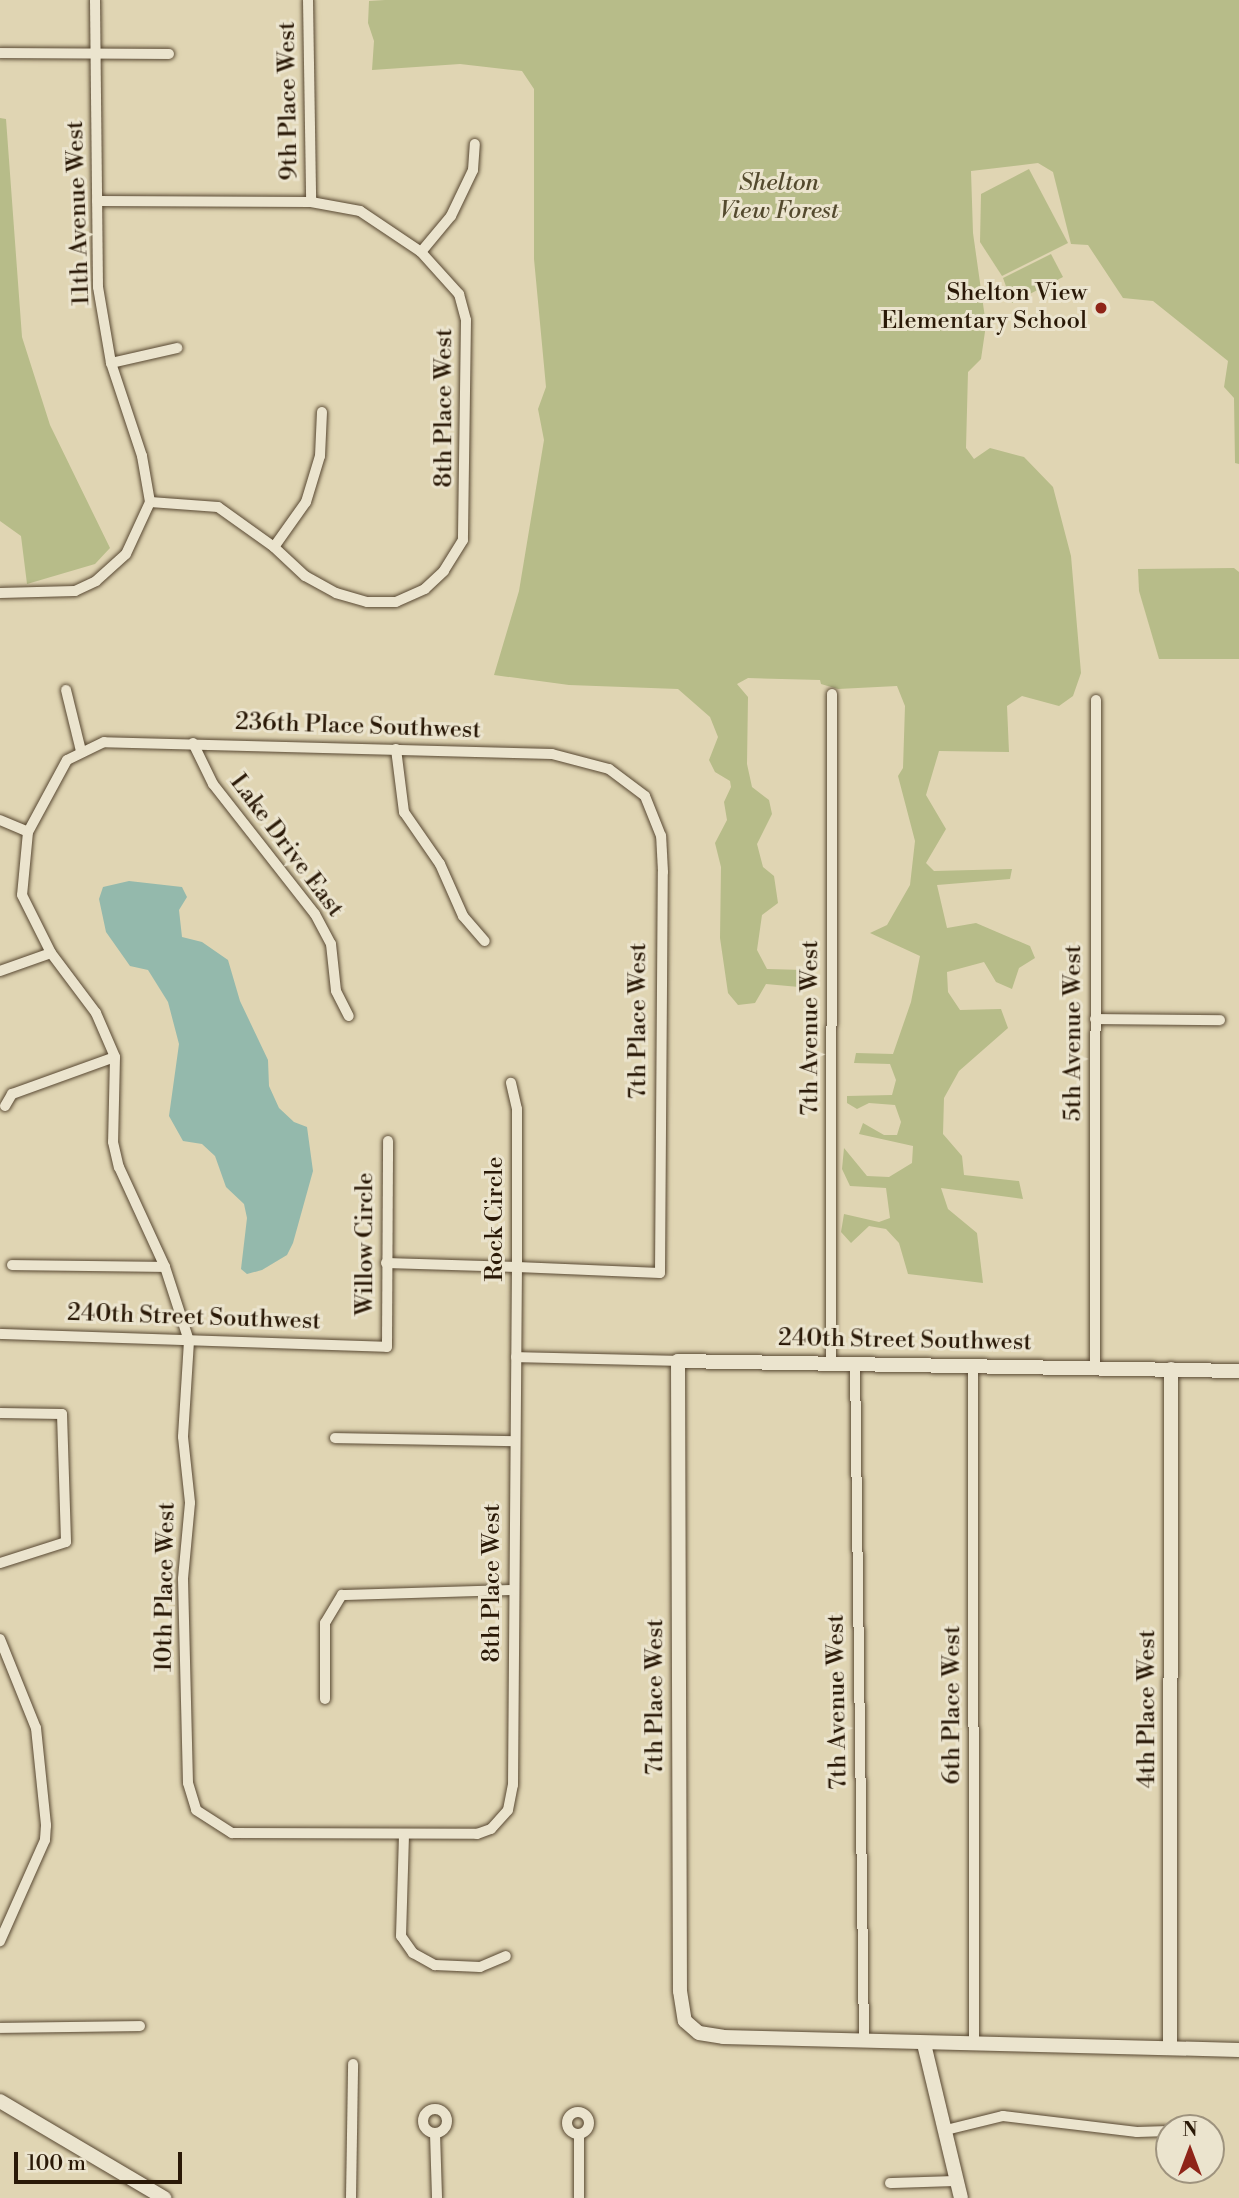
<!DOCTYPE html>
<style>
body{margin:0}
#map{position:relative;width:1239px;height:2198px;overflow:hidden;background:#e0d5b3;font-family:"Libre Bodoni",serif}
div>[style]{position:absolute}
.green>*{inset:0;background:#b7bc89}
.water>*{inset:0;background:#94b9ac}
.roads{filter:drop-shadow(0 0 2px #584832) drop-shadow(0 0 2px #584832)}
.street>*{height:10px;margin:-5px;padding:0 5px;transform-origin:5px;border-radius:5px;background:#ebe4ce}
.street>.ring{margin:-5px;padding:0;box-sizing:content-box;background:none;border:10px solid #ebe4ce;border-radius:50%}
.secondary>*{height:14px;margin:-7px;padding:0 7px;transform-origin:7px;border-radius:7px;background:#ebe4ce}
.dots>*{width:19px;height:19px;translate:-50% -50%;box-sizing:border-box;border:4px solid #ebe4ce;border-radius:50%}
span{translate:-50% -50%;white-space:nowrap;text-align:center;line-height:1.15;-webkit-text-stroke:6px #ebe4ce;paint-order:stroke}
.street-label{font-size:24px;color:#2a1907}
.park-label{font-size:24px;color:#544a2e;font-style:italic}
.poi-label{font-size:24px;color:#2a1907}
.right{translate:-100% -50%;text-align:right}
.north{position:absolute;left:1155px;top:2114px;width:70px;height:70px;box-sizing:border-box;background:#ebe4ce;border:2px solid #9e937e;border-radius:50%;rotate:0deg;font-size:19px;font-weight:700;line-height:28px;text-align:center;color:#2a1907}
.north::after{content:'';display:block;margin:auto;width:24px;height:32px;background:#8f2418;clip-path:polygon(50% 0,100% 100%,50% 72%,0 100%)}
.scale{position:absolute;left:14px;top:2152px;width:168px;height:32px;box-sizing:border-box;border:4px solid #2a1907;border-top:0;padding-left:9px;font-size:21px;line-height:24px;white-space:nowrap;color:#2a1907;-webkit-text-stroke:5px #ebe4ce;paint-order:stroke}
</style>
<div id="map">
<div class="green">
<i style="clip-path:polygon(385px 0,1239px 0,1239px 464px,1235px 463px,1234px 398px,1224px 387px,1228px 361px,1153px 301px,1123px 298px,1088px 245px,1071px 244px,1053px 172px,1038px 163px,971px 171px,973px 233px,986px 325px,981px 359px,968px 372px,966px 448px,974px 459px,990px 448px,1024px 457px,1053px 487px,1071px 556px,1081px 673px,1073px 696px,1059px 706px,1022px 696px,1007px 706px,1009px 752px,939px 751px,926px 795px,946px 829px,926px 863px,934px 871px,1012px 869px,1010px 879px,937px 885px,947px 928px,976px 923px,1030px 946px,1035px 958px,1019px 968px,1012px 989px,996px 982px,984px 962px,947px 972px,948px 992px,960px 1010px,1001px 1009px,1008px 1028px,959px 1071px,944px 1098px,943px 1134px,962px 1156px,964px 1175px,1019px 1181px,1023px 1199px,941px 1188px,948px 1209px,977px 1233px,983px 1283px,908px 1274px,899px 1243px,886px 1229px,869px 1226px,851px 1243px,841px 1232px,844px 1214px,879px 1222px,890px 1218px,886px 1188px,850px 1186px,842px 1169px,844px 1148px,867px 1176px,889px 1177px,912px 1163px,913px 1146px,859px 1134px,863px 1123px,884px 1135px,897px 1135px,901px 1122px,895px 1105px,869px 1103px,857px 1109px,847px 1103px,847px 1096px,892px 1095px,896px 1080px,890px 1064px,854px 1063px,856px 1053px,893px 1054px,911px 1002px,920px 956px,870px 933px,887px 925px,910px 885px,915px 841px,898px 776px,903px 768px,905px 706px,897px 686px,838px 689px,821px 684px,820px 680px,748px 678px,737px 684px,748px 697px,747px 764px,752px 787px,769px 800px,772px 814px,757px 844px,763px 867px,774px 876px,778px 903px,762px 915px,757px 950px,767px 969px,804px 970px,813px 982px,799px 987px,766px 984px,755px 1003px,738px 1005px,728px 993px,720px 938px,721px 867px,715px 843px,727px 820px,724px 802px,731px 787px,730px 781px,715px 772px,709px 760px,718px 737px,710px 717px,678px 689px,569px 685px,494px 675px,519px 591px,544px 440px,538px 409px,546px 387px,534px 259px,534px 89px,522px 71px,460px 64px,372px 70px,374px 41px,368px 23px,369px 1px)"></i>
<i style="clip-path:polygon(0 118px,6px 119px,22px 337px,50px 425px,110px 548px,95px 564px,27px 584px,21px 536px,0 521px)"></i>
<i style="clip-path:polygon(1029px 169px,1068px 243px,1002px 276px,980px 242px,981px 194px)"></i>
<i style="clip-path:polygon(1051px 254px,1063px 277px,1012px 303px,1003px 278px)"></i>
<i style="clip-path:polygon(1234px 568px,1239px 572px,1239px 659px,1159px 659px,1139px 591px,1138px 569px)"></i>
</div>
<div class="water">
<i style="clip-path:polygon(129px 881px,182px 887px,187px 897px,179px 910px,182px 937px,202px 942px,228px 960px,240px 1001px,268px 1060px,269px 1086px,279px 1108px,294px 1122px,307px 1127px,313px 1171px,293px 1243px,287px 1255px,262px 1270px,247px 1274px,241px 1269px,247px 1218px,244px 1204px,226px 1187px,215px 1156px,202px 1144px,183px 1141px,169px 1116px,179px 1044px,168px 1002px,148px 970px,130px 966px,106px 932px,99px 899px,103px 887px)"></i>
</div>
<div class="roads">
<div class="street">
<i style="left:308px;top:0;width:202px;rotate:89.1deg"></i>
<i style="left:0;top:53px;width:169px;rotate:0.3deg"></i>
<i style="left:97px;top:201px;width:214px;rotate:0.3deg"></i>
<i style="left:311px;top:202px;width:50px;rotate:10.4deg"></i>
<i style="left:360px;top:211px;width:73px;rotate:33.9deg"></i>
<i style="left:421px;top:252px;width:57px;rotate:47.9deg"></i>
<i style="left:459px;top:294px;width:27px;rotate:75deg"></i>
<i style="left:466px;top:320px;width:220px;rotate:90.8deg"></i>
<i style="left:463px;top:540px;width:36px;rotate:122deg"></i>
<i style="left:444px;top:571px;width:26px;rotate:137deg"></i>
<i style="left:425px;top:589px;width:32px;rotate:156deg"></i>
<i style="left:396px;top:602px;width:29px;rotate:180deg"></i>
<i style="left:367px;top:602px;width:32px;rotate:-164deg"></i>
<i style="left:336px;top:593px;width:35px;rotate:-151deg"></i>
<i style="left:305px;top:576px;width:42px;rotate:-136.9deg"></i>
<i style="left:274px;top:547px;width:69px;rotate:-144.5deg"></i>
<i style="left:218px;top:507px;width:68px;rotate:-175.8deg"></i>
<i style="left:421px;top:252px;width:47px;rotate:-50.2deg"></i>
<i style="left:451px;top:216px;width:51px;rotate:-64.4deg"></i>
<i style="left:473px;top:170px;width:26px;rotate:-86deg"></i>
<i style="left:111px;top:363px;width:68px;rotate:-12.8deg"></i>
<i style="left:274px;top:547px;width:55px;rotate:-54.6deg"></i>
<i style="left:306px;top:502px;width:48px;rotate:-73.1deg"></i>
<i style="left:320px;top:456px;width:44px;rotate:-87.4deg"></i>
<i style="left:0;top:593px;width:75px;rotate:-1.5deg"></i>
<i style="left:75px;top:591px;width:23px;rotate:-25deg"></i>
<i style="left:96px;top:581px;width:40px;rotate:-42deg"></i>
<i style="left:126px;top:554px;width:57px;rotate:-65.2deg"></i>
<i style="left:150px;top:502px;width:47px;rotate:-99.9deg"></i>
<i style="left:142px;top:456px;width:98px;rotate:-108.4deg"></i>
<i style="left:111px;top:363px;width:77px;rotate:-99.7deg"></i>
<i style="left:98px;top:287px;width:287px;rotate:-90.6deg"></i>
<i style="left:66px;top:690px;width:63px;rotate:76.2deg"></i>
<i style="left:193px;top:743px;width:46px;rotate:64deg"></i>
<i style="left:213px;top:784px;width:165px;rotate:51.9deg"></i>
<i style="left:315px;top:914px;width:34px;rotate:62deg"></i>
<i style="left:331px;top:944px;width:47px;rotate:83.9deg"></i>
<i style="left:336px;top:991px;width:28px;rotate:63deg"></i>
<i style="left:396px;top:749px;width:64px;rotate:82.8deg"></i>
<i style="left:404px;top:812px;width:63px;rotate:55.3deg"></i>
<i style="left:440px;top:864px;width:57px;rotate:66.1deg"></i>
<i style="left:463px;top:916px;width:33px;rotate:49deg"></i>
<i style="left:0;top:820px;width:30px;rotate:23deg"></i>
<i style="left:0;top:971px;width:54px;rotate:-19.4deg"></i>
<i style="left:1095px;top:1019px;width:125px;rotate:0.5deg"></i>
<i style="left:5px;top:1106px;width:14px;rotate:-60deg"></i>
<i style="left:12px;top:1094px;width:109px;rotate:-19.8deg"></i>
<i style="left:386px;top:1263px;width:131px;rotate:1.7deg"></i>
<i style="left:517px;top:1267px;width:143px;rotate:2.4deg"></i>
<i style="left:660px;top:1273px;width:401px;rotate:-89.6deg"></i>
<i style="left:663px;top:872px;width:36px;rotate:-93deg"></i>
<i style="left:661px;top:836px;width:43px;rotate:-111.8deg"></i>
<i style="left:645px;top:796px;width:45px;rotate:-143.1deg"></i>
<i style="left:609px;top:769px;width:59px;rotate:-165.3deg"></i>
<i style="left:552px;top:754px;width:448px;rotate:-178.5deg"></i>
<i style="left:104px;top:742px;width:41px;rotate:154.1deg"></i>
<i style="left:67px;top:760px;width:82px;rotate:118.4deg"></i>
<i style="left:28px;top:832px;width:63px;rotate:95.4deg"></i>
<i style="left:22px;top:895px;width:65px;rotate:63.4deg"></i>
<i style="left:51px;top:953px;width:75px;rotate:53.1deg"></i>
<i style="left:96px;top:1013px;width:48px;rotate:66.6deg"></i>
<i style="left:115px;top:1057px;width:85px;rotate:91.3deg"></i>
<i style="left:113px;top:1142px;width:26px;rotate:77deg"></i>
<i style="left:119px;top:1167px;width:110px;rotate:65.3deg"></i>
<i style="left:165px;top:1267px;width:78px;rotate:72deg"></i>
<i style="left:189px;top:1341px;width:96px;rotate:93.6deg"></i>
<i style="left:183px;top:1437px;width:66px;rotate:83.9deg"></i>
<i style="left:190px;top:1503px;width:76px;rotate:95.3deg"></i>
<i style="left:183px;top:1579px;width:204px;rotate:88.6deg"></i>
<i style="left:188px;top:1783px;width:28px;rotate:73deg"></i>
<i style="left:196px;top:1810px;width:43px;rotate:32.6deg"></i>
<i style="left:232px;top:1833px;width:245px;rotate:0.2deg"></i>
<i style="left:477px;top:1834px;width:15px;rotate:-20deg"></i>
<i style="left:491px;top:1829px;width:25px;rotate:-48deg"></i>
<i style="left:508px;top:1810px;width:25px;rotate:-79deg"></i>
<i style="left:513px;top:1785px;width:518px;rotate:-89.56deg"></i>
<i style="left:517px;top:1267px;width:158px;rotate:-90deg"></i>
<i style="left:517px;top:1109px;width:27px;rotate:-103deg"></i>
<i style="left:12px;top:1265px;width:153px;rotate:0.7deg"></i>
<i style="left:0;top:1334px;width:387px;rotate:1.9deg"></i>
<i style="left:387px;top:1347px;width:206px;rotate:-89.7deg"></i>
<i style="left:516px;top:1357px;width:162px;rotate:1.4deg"></i>
<i style="left:831px;top:1361px;width:667px;rotate:-89.91deg"></i>
<i style="left:855px;top:1362px;width:680px;rotate:89.24deg"></i>
<i style="left:973px;top:1364px;width:681px;rotate:89.92deg"></i>
<i style="left:1095px;top:1366px;width:666px;rotate:-89.91deg"></i>
<i style="left:0;top:1413px;width:62px;rotate:0.9deg"></i>
<i style="left:62px;top:1414px;width:128px;rotate:88.2deg"></i>
<i style="left:66px;top:1542px;width:69px;rotate:162.3deg"></i>
<i style="left:335px;top:1438px;width:178px;rotate:1deg"></i>
<i style="left:0;top:1639px;width:96px;rotate:68deg"></i>
<i style="left:36px;top:1728px;width:98px;rotate:84.1deg"></i>
<i style="left:46px;top:1825px;width:15px;rotate:94deg"></i>
<i style="left:45px;top:1840px;width:111px;rotate:114deg"></i>
<i style="left:325px;top:1699px;width:76px;rotate:-90deg"></i>
<i style="left:325px;top:1623px;width:33px;rotate:-59deg"></i>
<i style="left:342px;top:1595px;width:172px;rotate:-1.7deg"></i>
<i style="left:404px;top:1835px;width:101px;rotate:91.7deg"></i>
<i style="left:401px;top:1936px;width:21px;rotate:55deg"></i>
<i style="left:413px;top:1953px;width:25px;rotate:29deg"></i>
<i style="left:435px;top:1965px;width:45px;rotate:2.5deg"></i>
<i style="left:480px;top:1967px;width:28px;rotate:-23deg"></i>
<i style="left:0;top:2028px;width:140px;rotate:-0.8deg"></i>
<i class="ring" style="left:423px;top:2109px;width:14px;height:14px"></i>
<i class="ring" style="left:567px;top:2112px;width:12px;height:12px"></i>
<i style="left:946px;top:2130px;width:59px;rotate:-13.8deg"></i>
<i style="left:1003px;top:2116px;width:135px;rotate:6.8deg"></i>
<i style="left:1137px;top:2132px;width:32px;rotate:-2deg"></i>
<i style="left:435px;top:2133px;width:65px;rotate:88.2deg"></i>
<i style="left:579px;top:2134px;width:64px;rotate:90deg"></i>
<i style="left:890px;top:2183px;width:68px;rotate:-1.7deg"></i>
<i style="left:351px;top:2198px;width:134px;rotate:-89.1deg"></i>
</div>
<div class="secondary">
<i style="left:1239px;top:1371px;width:561px;rotate:-178.98deg"></i>
<i style="left:678px;top:1361px;width:630px;rotate:89.82deg"></i>
<i style="left:680px;top:1991px;width:30px;rotate:81deg"></i>
<i style="left:685px;top:2021px;width:18px;rotate:41deg"></i>
<i style="left:699px;top:2033px;width:24px;rotate:9deg"></i>
<i style="left:723px;top:2037px;width:516px;rotate:1.44deg"></i>
<i style="left:924px;top:2044px;width:158px;rotate:76.5deg"></i>
<i style="left:1170px;top:2048px;width:679px;rotate:-89.92deg"></i>
<i style="left:0;top:2101px;width:191px;rotate:30.6deg"></i>
</div>
</div>
<div class="dots">
<i style="left:1101px;top:308px;background:#8f2418"></i>
</div>
<div class="street-label">
<span style="left:289px;top:101px;rotate:-91deg">9th Place West</span>
<span style="left:79px;top:213px;rotate:-92deg">11th Avenue West</span>
<span style="left:445px;top:408px;rotate:-90deg">8th Place West</span>
<span style="left:358px;top:727px;rotate:2deg">236th Place Southwest</span>
<span style="left:286px;top:846px;rotate:53deg">Lake Drive East</span>
<span style="left:639px;top:1021px;rotate:-90deg">7th Place West</span>
<span style="left:811px;top:1028px;rotate:-90deg">7th Avenue West</span>
<span style="left:1074px;top:1033px;rotate:-90deg">5th Avenue West</span>
<span style="left:496px;top:1219px;rotate:-90deg">Rock Circle</span>
<span style="left:366px;top:1244px;rotate:-90deg">Willow Circle</span>
<span style="left:194px;top:1318px;rotate:2deg">240th Street Southwest</span>
<span style="left:905px;top:1341px;rotate:1deg">240th Street Southwest</span>
<span style="left:493px;top:1583px;rotate:-90deg">8th Place West</span>
<span style="left:166px;top:1587px;rotate:-89deg">10th Place West</span>
<span style="left:656px;top:1697px;rotate:-90deg">7th Place West</span>
<span style="left:838px;top:1702px;rotate:-91deg">7th Avenue West</span>
<span style="left:953px;top:1705px;rotate:-90deg">6th Place West</span>
<span style="left:1148px;top:1709px;rotate:-90deg">4th Place West</span>
</div>
<div class="park-label">
<span style="left:779px;top:198px">Shelton<br>View Forest</span>
</div>
<div class="poi-label">
<span class="right" style="left:1087px;top:308px">Shelton View<br>Elementary School</span>
</div>
<div class="north">N</div>
<div class="scale">100 m</div>
</div>
